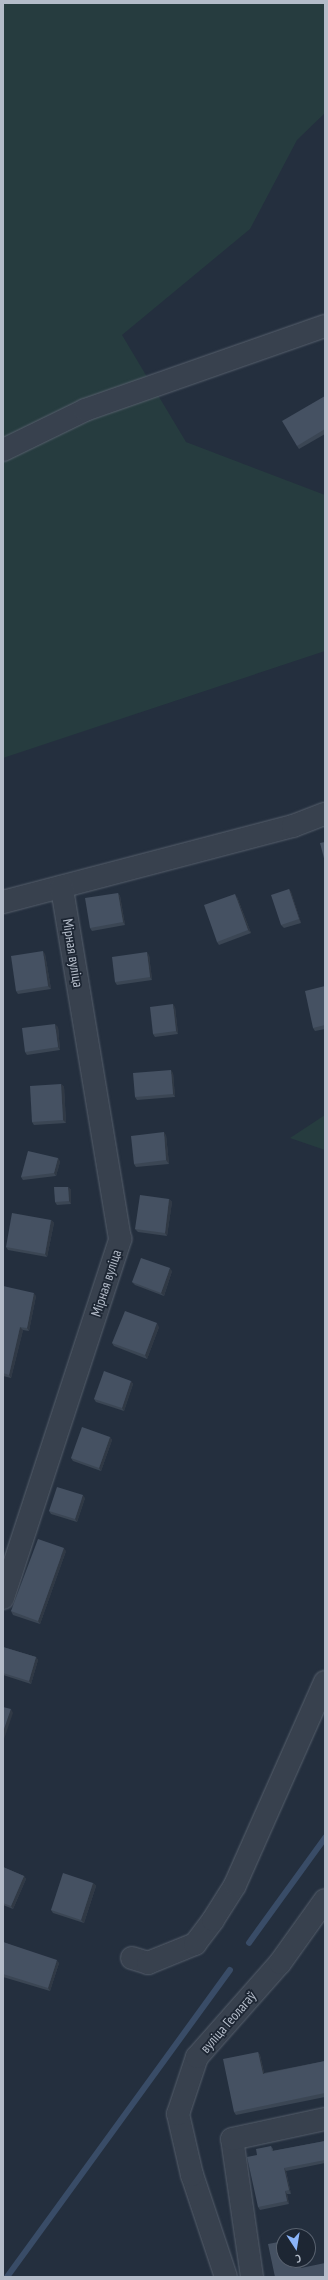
<!DOCTYPE html>
<meta charset="utf-8">
<style>
body{margin:0}
#map{position:relative;width:328px;height:2280px;overflow:hidden;background:#242f3e;font-family:"PT Sans Narrow",sans-serif}
div>[style]{position:absolute}
.green>*{inset:0;background:#263c3f}
.stream>*{height:5.5px;margin:-2.75px;padding:0 2.75px;transform-origin:2.75px;border-radius:2.75px;background:#394c67}
.roads{filter:drop-shadow(0 0 1px #565f6c) drop-shadow(0 0 1px #565f6c)}
.minor>*{height:22px;margin:-11px;padding:0 11px;transform-origin:11px;border-radius:11px;background:#38414e}
.wall>*{inset:0;background:#3b4654}
.shaded-wall>*{inset:0;background:#303945}
.building>*{inset:0;background:#455162}
span{translate:-50% -50%;white-space:nowrap;text-align:center;line-height:1.15;-webkit-text-stroke:3.5px #1d2633;paint-order:stroke}
.street-label{font-size:14px;color:#b4bcc9}
.frame{position:absolute;inset:0;border:4px solid #b4bcc9;pointer-events:none}
.north{position:absolute;left:276px;top:2228px;width:40px;height:40px;box-sizing:border-box;background:#1d2633;border:1px solid #59626f;border-radius:50%;rotate:168deg;font-size:11px;font-weight:700;line-height:16px;text-align:center;color:#b4bcc9}
.north::after{content:'';display:block;margin:auto;width:14px;height:18px;background:#8ab4f8;clip-path:polygon(50% 0,100% 100%,50% 72%,0 100%)}
</style>
<div id="map">
<div class="green">
<i style="clip-path:polygon(3px 3px,325px 3px,325px 113px,297px 140px,250px 229px,122px 335px,186px 442px,325px 495px,325px 651px,3px 758px)"></i>
<i style="clip-path:polygon(325px 1115px,325px 1150px,290px 1138px)"></i>
</div>
<div class="stream">
<i style="left:249px;top:1943px;width:130px;rotate:-54.1deg"></i>
<i style="left:7px;top:2277px;width:379px;rotate:-54deg"></i>
</div>
<div class="roads">
<div class="minor">
<i style="left:3px;top:450px;width:91px;rotate:-26deg"></i>
<i style="left:85px;top:410px;width:254px;rotate:-19.3deg"></i>
<i style="left:3px;top:902px;width:300px;rotate:-14.7deg"></i>
<i style="left:293px;top:826px;width:34px;rotate:-21deg"></i>
<i style="left:3px;top:1598px;width:378px;rotate:-71.9deg"></i>
<i style="left:120px;top:1239px;width:357px;rotate:-99.4deg"></i>
<i style="left:132px;top:1958px;width:17px;rotate:17deg"></i>
<i style="left:148px;top:1963px;width:51px;rotate:-22deg"></i>
<i style="left:195px;top:1944px;width:30px;rotate:-53deg"></i>
<i style="left:213px;top:1920px;width:41px;rotate:-57.8deg"></i>
<i style="left:235px;top:1885px;width:222px;rotate:-66.1deg"></i>
<i style="left:226px;top:2277px;width:108px;rotate:-108.4deg"></i>
<i style="left:192px;top:2175px;width:63px;rotate:-102.9deg"></i>
<i style="left:178px;top:2114px;width:60px;rotate:-71.6deg"></i>
<i style="left:197px;top:2057px;width:125px;rotate:-48.6deg"></i>
<i style="left:280px;top:1963px;width:77px;rotate:-54.5deg"></i>
<i style="left:252px;top:2277px;width:139px;rotate:-98.2deg"></i>
<i style="left:232px;top:2139px;width:95px;rotate:-12.1deg"></i>
</div>
</div>
<div class="wall">
<i style="clip-path:polygon(325px 396px,325px 434px,299px 449px,297px 446px)"></i>
<i style="clip-path:polygon(289px 889px,291px 892px,301px 923px,284px 928px,281px 925px)"></i>
<i style="clip-path:polygon(118px 893px,120px 896px,125px 925px,92px 931px,90px 928px)"></i>
<i style="clip-path:polygon(237px 897px,251px 933px,219px 945px,217px 942px)"></i>
<i style="clip-path:polygon(45px 954px,51px 989px,18px 994px,16px 991px)"></i>
<i style="clip-path:polygon(149px 955px,152px 980px,117px 985px,115px 982px)"></i>
<i style="clip-path:polygon(325px 986px,325px 1029px,315px 1031px,313px 1028px)"></i>
<i style="clip-path:polygon(175px 1007px,178px 1034px,155px 1037px,153px 1034px)"></i>
<i style="clip-path:polygon(58px 1027px,60px 1050px,27px 1055px,25px 1052px)"></i>
<i style="clip-path:polygon(173px 1073px,175px 1097px,137px 1100px,135px 1097px)"></i>
<i style="clip-path:polygon(61px 1084px,64px 1087px,66px 1123px,34px 1125px,32px 1122px)"></i>
<i style="clip-path:polygon(166px 1135px,169px 1164px,136px 1167px,134px 1164px)"></i>
<i style="clip-path:polygon(58px 1158px,60px 1162px,56px 1176px,23px 1180px,21px 1177px)"></i>
<i style="clip-path:polygon(68px 1187px,71px 1190px,71px 1204px,57px 1205px,55px 1202px)"></i>
<i style="clip-path:polygon(169px 1199px,172px 1202px,167px 1236px,138px 1232px,135px 1229px)"></i>
<i style="clip-path:polygon(51px 1220px,54px 1223px,47px 1257px,8px 1250px,6px 1247px)"></i>
<i style="clip-path:polygon(172px 1271px,164px 1296px,135px 1285px,132px 1282px)"></i>
<i style="clip-path:polygon(3px 1286px,36px 1296px,29px 1331px,23px 1330px,11px 1378px,3px 1376px)"></i>
<i style="clip-path:polygon(159px 1327px,147px 1359px,114px 1346px,112px 1343px)"></i>
<i style="clip-path:polygon(131px 1381px,133px 1384px,124px 1411px,96px 1402px,94px 1399px)"></i>
<i style="clip-path:polygon(110px 1437px,112px 1440px,101px 1471px,73px 1461px,71px 1458px)"></i>
<i style="clip-path:polygon(85px 1498px,77px 1522px,51px 1514px,49px 1511px)"></i>
<i style="clip-path:polygon(66px 1551px,40px 1624px,13px 1615px,11px 1611px)"></i>
<i style="clip-path:polygon(3px 1647px,36px 1657px,38px 1660px,31px 1684px,3px 1675px)"></i>
<i style="clip-path:polygon(3px 1867px,24px 1876px,26px 1879px,13px 1909px,3px 1905px)"></i>
<i style="clip-path:polygon(93px 1883px,96px 1886px,84px 1923px,53px 1913px,51px 1910px)"></i>
<i style="clip-path:polygon(3px 1942px,59px 1963px,50px 1991px,3px 1977px)"></i>
<i style="clip-path:polygon(258px 2052px,260px 2055px,264px 2073px,325px 2061px,325px 2097px,236px 2115px,234px 2112px)"></i>
<i style="clip-path:polygon(325px 2141px,325px 2163px,286px 2171px,291px 2194px,287px 2194px,289px 2204px,260px 2210px,258px 2207px,257px 2155px,271px 2146px,273px 2149px,273px 2151px)"></i>
</div>
<div class="shaded-wall">
<i style="clip-path:polygon(289px 889px,291px 892px,301px 923px,299px 919px)"></i>
<i style="clip-path:polygon(118px 893px,120px 896px,125px 925px,123px 922px)"></i>
<i style="clip-path:polygon(235px 894px,237px 897px,251px 933px,248px 930px)"></i>
<i style="clip-path:polygon(43px 951px,45px 954px,51px 989px,48px 986px)"></i>
<i style="clip-path:polygon(147px 952px,149px 955px,152px 980px,150px 977px)"></i>
<i style="clip-path:polygon(173px 1004px,175px 1007px,178px 1034px,176px 1031px)"></i>
<i style="clip-path:polygon(55px 1024px,58px 1027px,60px 1050px,58px 1047px)"></i>
<i style="clip-path:polygon(171px 1070px,173px 1073px,175px 1097px,173px 1094px)"></i>
<i style="clip-path:polygon(61px 1084px,64px 1087px,66px 1123px,63px 1120px)"></i>
<i style="clip-path:polygon(164px 1132px,166px 1135px,169px 1164px,166px 1160px)"></i>
<i style="clip-path:polygon(58px 1158px,60px 1162px,56px 1176px,54px 1173px)"></i>
<i style="clip-path:polygon(68px 1187px,71px 1190px,71px 1204px,69px 1201px)"></i>
<i style="clip-path:polygon(169px 1199px,172px 1202px,167px 1236px,165px 1233px)"></i>
<i style="clip-path:polygon(51px 1220px,54px 1223px,47px 1257px,45px 1254px)"></i>
<i style="clip-path:polygon(170px 1268px,172px 1271px,164px 1296px,161px 1293px)"></i>
<i style="clip-path:polygon(34px 1293px,36px 1296px,29px 1331px,27px 1328px)"></i>
<i style="clip-path:polygon(157px 1323px,159px 1327px,147px 1359px,145px 1355px)"></i>
<i style="clip-path:polygon(20px 1327px,23px 1330px,11px 1378px,9px 1375px)"></i>
<i style="clip-path:polygon(131px 1381px,133px 1384px,124px 1411px,122px 1408px)"></i>
<i style="clip-path:polygon(110px 1437px,112px 1440px,101px 1471px,99px 1468px)"></i>
<i style="clip-path:polygon(83px 1495px,85px 1498px,77px 1522px,75px 1519px)"></i>
<i style="clip-path:polygon(64px 1548px,66px 1551px,40px 1624px,38px 1621px)"></i>
<i style="clip-path:polygon(36px 1657px,38px 1660px,31px 1684px,29px 1681px)"></i>
<i style="clip-path:polygon(11px 1709px,13px 1713px,4px 1739px,3px 1737px,3px 1732px)"></i>
<i style="clip-path:polygon(24px 1876px,26px 1879px,13px 1909px,11px 1906px)"></i>
<i style="clip-path:polygon(93px 1883px,96px 1886px,84px 1923px,81px 1920px)"></i>
<i style="clip-path:polygon(57px 1960px,59px 1963px,50px 1991px,48px 1988px)"></i>
<i style="clip-path:polygon(258px 2052px,260px 2055px,265px 2077px,263px 2074px)"></i>
<i style="clip-path:polygon(284px 2168px,286px 2171px,291px 2194px,289px 2190px)"></i>
<i style="clip-path:polygon(285px 2191px,287px 2194px,289px 2204px,287px 2201px)"></i>
<i style="clip-path:polygon(299px 2260px,301px 2260px,303px 2271px,301px 2268px)"></i>
</div>
<div class="building">
<i style="clip-path:polygon(325px 396px,325px 429px,297px 446px,282px 421px)"></i>
<i style="clip-path:polygon(325px 842px,325px 862px,320px 843px)"></i>
<i style="clip-path:polygon(289px 889px,299px 919px,281px 925px,271px 895px)"></i>
<i style="clip-path:polygon(118px 893px,123px 922px,90px 928px,85px 898px)"></i>
<i style="clip-path:polygon(235px 894px,248px 930px,217px 942px,204px 905px)"></i>
<i style="clip-path:polygon(43px 951px,48px 986px,16px 991px,11px 956px)"></i>
<i style="clip-path:polygon(147px 952px,150px 977px,115px 982px,112px 957px)"></i>
<i style="clip-path:polygon(325px 986px,325px 1025px,313px 1028px,305px 991px)"></i>
<i style="clip-path:polygon(173px 1004px,176px 1031px,153px 1034px,150px 1007px)"></i>
<i style="clip-path:polygon(55px 1024px,58px 1047px,25px 1052px,22px 1028px)"></i>
<i style="clip-path:polygon(171px 1070px,173px 1094px,135px 1097px,133px 1073px)"></i>
<i style="clip-path:polygon(61px 1084px,63px 1120px,32px 1122px,30px 1086px)"></i>
<i style="clip-path:polygon(164px 1132px,166px 1160px,134px 1164px,131px 1136px)"></i>
<i style="clip-path:polygon(28px 1151px,58px 1158px,54px 1173px,21px 1177px)"></i>
<i style="clip-path:polygon(54px 1187px,68px 1187px,69px 1201px,55px 1202px)"></i>
<i style="clip-path:polygon(140px 1195px,169px 1199px,165px 1233px,135px 1229px)"></i>
<i style="clip-path:polygon(12px 1213px,51px 1220px,45px 1254px,6px 1247px)"></i>
<i style="clip-path:polygon(141px 1258px,170px 1268px,161px 1293px,132px 1282px)"></i>
<i style="clip-path:polygon(3px 1286px,34px 1293px,27px 1328px,20px 1327px,9px 1375px,3px 1373px)"></i>
<i style="clip-path:polygon(125px 1311px,157px 1323px,145px 1355px,112px 1343px)"></i>
<i style="clip-path:polygon(104px 1371px,131px 1381px,122px 1408px,94px 1399px)"></i>
<i style="clip-path:polygon(82px 1427px,110px 1437px,99px 1468px,71px 1458px)"></i>
<i style="clip-path:polygon(57px 1487px,83px 1495px,75px 1519px,49px 1511px)"></i>
<i style="clip-path:polygon(38px 1539px,64px 1548px,38px 1621px,11px 1611px)"></i>
<i style="clip-path:polygon(3px 1647px,36px 1657px,29px 1681px,3px 1673px)"></i>
<i style="clip-path:polygon(3px 1707px,11px 1709px,3px 1732px)"></i>
<i style="clip-path:polygon(3px 1867px,24px 1876px,11px 1906px,3px 1903px)"></i>
<i style="clip-path:polygon(63px 1873px,93px 1883px,81px 1920px,51px 1910px)"></i>
<i style="clip-path:polygon(3px 1942px,57px 1960px,48px 1988px,3px 1974px)"></i>
<i style="clip-path:polygon(258px 2052px,263px 2074px,325px 2061px,325px 2093px,234px 2112px,223px 2059px)"></i>
<i style="clip-path:polygon(325px 2141px,325px 2160px,284px 2168px,289px 2190px,285px 2191px,287px 2201px,258px 2207px,247px 2157px,257px 2155px,256px 2149px,271px 2146px,272px 2151px)"></i>
<i style="clip-path:polygon(284px 2241px,284px 2260px,299px 2260px,301px 2268px,325px 2263px,325px 2277px,275px 2277px,268px 2244px)"></i>
</div>
<div class="street-label">
<span style="left:73px;top:953px;rotate:81deg">Мірная вуліца</span>
<span style="left:106px;top:1283px;rotate:-72deg">Мірная вуліца</span>
<span style="left:228px;top:2022px;rotate:-49deg">вуліца Геолагаў</span>
</div>
<div class="frame"></div>
<div class="north">С</div>
</div>
